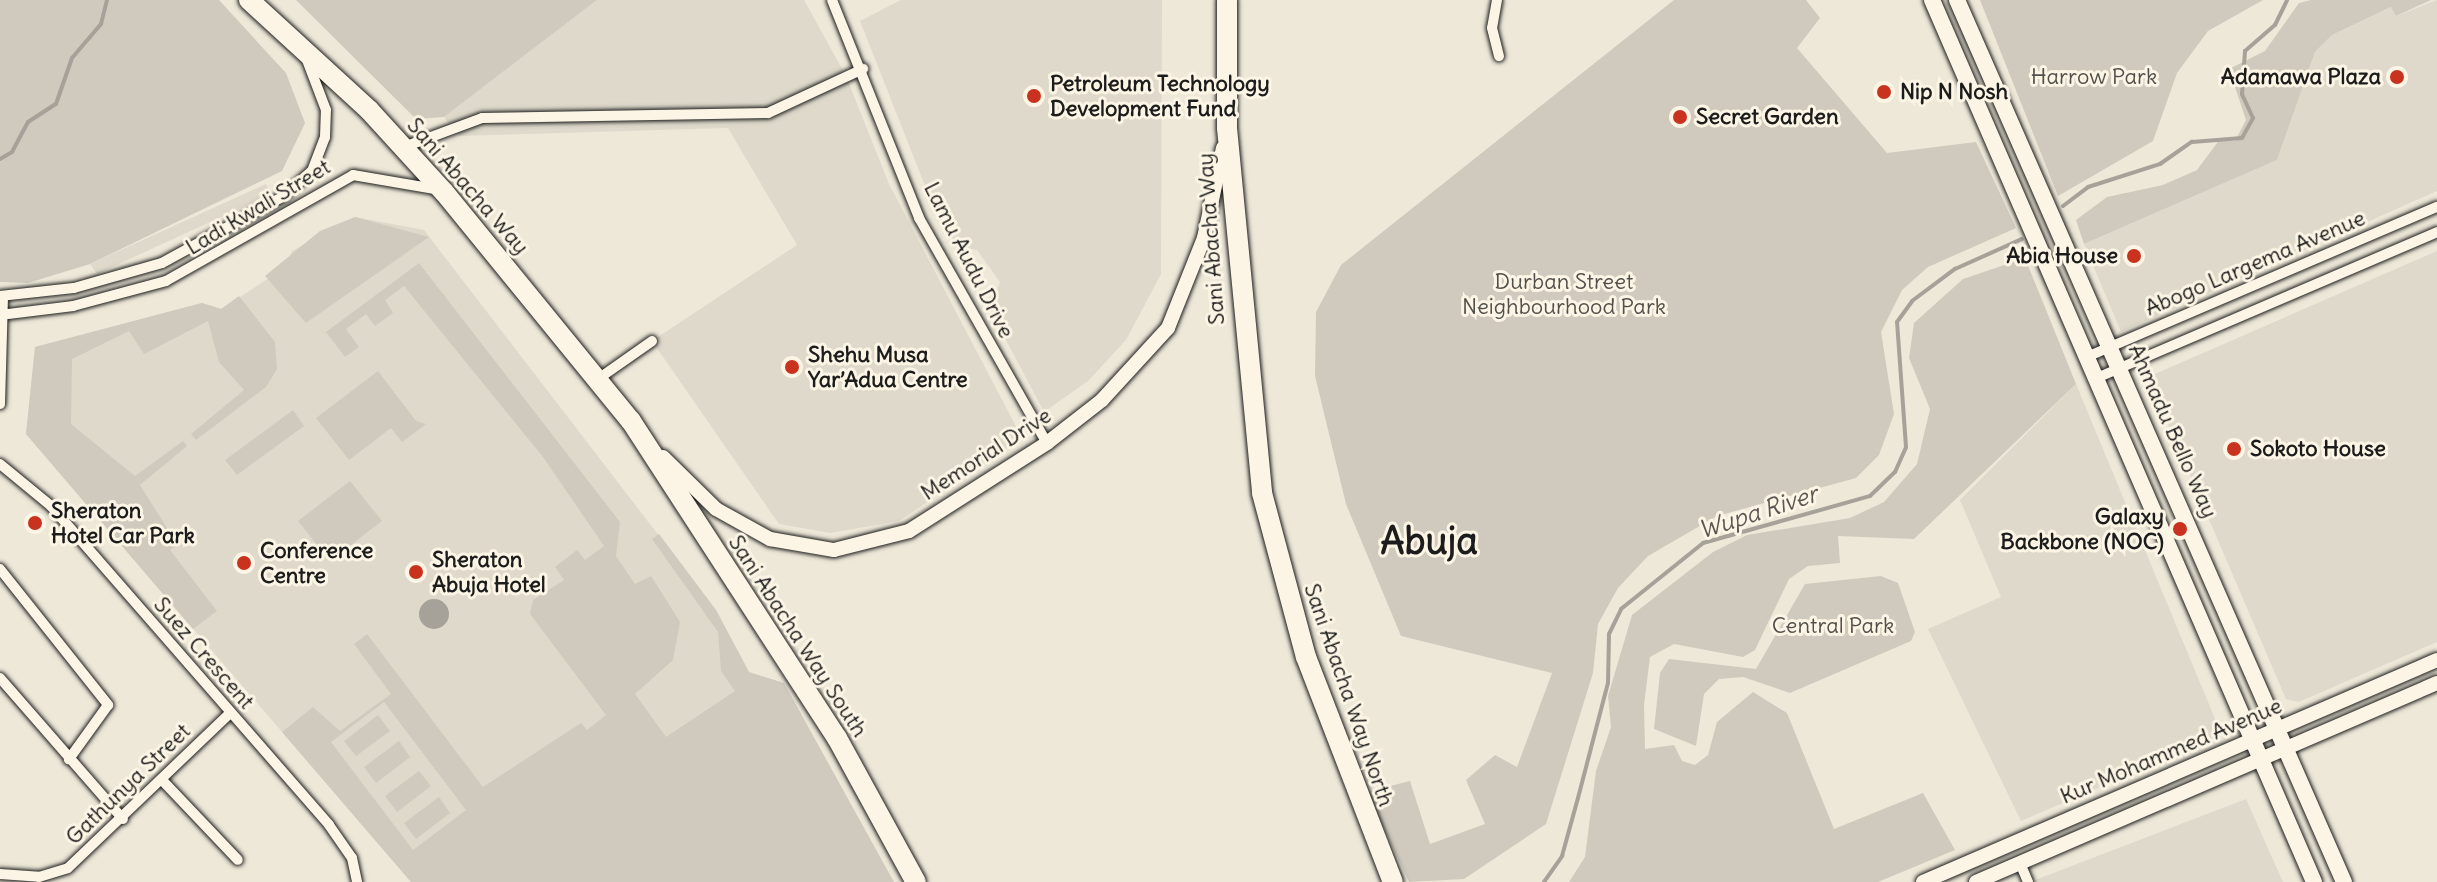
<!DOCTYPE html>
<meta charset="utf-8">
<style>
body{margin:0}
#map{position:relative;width:2437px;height:882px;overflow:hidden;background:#eee8d9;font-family:Delius,sans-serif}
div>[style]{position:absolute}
.built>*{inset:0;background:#ded9cb}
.green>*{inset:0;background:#cfcabd}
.water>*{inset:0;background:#a7a299}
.round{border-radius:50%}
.stream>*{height:4px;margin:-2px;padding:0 2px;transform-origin:2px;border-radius:2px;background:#a7a299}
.roads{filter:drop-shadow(0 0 2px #1c1c1c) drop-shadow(0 0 2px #1c1c1c)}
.street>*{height:10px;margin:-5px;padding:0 5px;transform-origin:5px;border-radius:5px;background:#fcf5e5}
.secondary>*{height:14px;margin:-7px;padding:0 7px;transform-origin:7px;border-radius:7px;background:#fcf5e5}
.primary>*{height:16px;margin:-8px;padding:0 8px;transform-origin:8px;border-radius:8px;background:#fcf5e5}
.highway>*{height:20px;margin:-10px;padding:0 10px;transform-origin:10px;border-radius:10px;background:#fcf5e5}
.dots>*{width:22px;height:22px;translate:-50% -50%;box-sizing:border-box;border:4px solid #fcf5e5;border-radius:50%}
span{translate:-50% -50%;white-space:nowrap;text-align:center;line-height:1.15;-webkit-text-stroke:6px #fcf5e5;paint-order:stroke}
.park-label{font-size:22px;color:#52504c}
.poi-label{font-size:22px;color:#1c1c1c;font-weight:700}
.right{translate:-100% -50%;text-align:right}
.left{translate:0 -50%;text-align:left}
.street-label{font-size:22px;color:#1c1c1c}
.water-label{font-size:24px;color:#5b5854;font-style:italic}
.town-label{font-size:38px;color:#1c1c1c;font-weight:700}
</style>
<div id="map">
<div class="built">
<i style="clip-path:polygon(597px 0,804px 0,846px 76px,889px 184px,1022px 438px,899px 521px,830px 533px,779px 524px,652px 341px,797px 245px,728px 128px,459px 136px,444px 117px)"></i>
<i style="clip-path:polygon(901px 0,1162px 0,1161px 274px,1126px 340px,1088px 381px,1044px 412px,990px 310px,1000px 282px,977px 250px,956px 246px,935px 211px,860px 21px)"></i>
<i style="clip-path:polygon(2437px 0,2437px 191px,2121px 332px,2084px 244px,2277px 160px,2315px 52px,2332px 35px,2392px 7px,2396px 16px)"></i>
<i style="clip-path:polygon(266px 184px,271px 194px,97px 274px,90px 264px)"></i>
<i style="clip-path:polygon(355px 217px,424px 230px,716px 610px,749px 672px,693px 813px,411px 882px,26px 434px,35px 347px,202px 303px,222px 309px,284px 268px,292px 251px)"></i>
<i style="clip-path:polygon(2437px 251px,2437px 642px,2299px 702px,2286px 699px,2148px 377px)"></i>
<i style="clip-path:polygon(2076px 384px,2218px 726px,2215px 738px,2021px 821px,1928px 629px,2001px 597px,1960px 500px)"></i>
<i style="clip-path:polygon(2246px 799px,2283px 882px,2030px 882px)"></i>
</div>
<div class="green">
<i style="clip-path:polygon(0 0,219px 0,286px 73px,305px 123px,282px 171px,90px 264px,28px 283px,0 282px)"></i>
<i style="clip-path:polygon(296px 0,597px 0,444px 117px,416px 119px)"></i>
<i style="clip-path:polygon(1674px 0,1806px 0,1820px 18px,1797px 48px,1887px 153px,1976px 142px,2016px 228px,1928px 267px,1902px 290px,1881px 332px,1894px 414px,1879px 455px,1856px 478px,1717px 516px,1648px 556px,1618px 588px,1598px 624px,1593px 673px,1546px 824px,1464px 879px,1409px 882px,1367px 792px,1410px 781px,1430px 844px,1485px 824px,1466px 780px,1495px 755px,1517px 767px,1552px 673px,1401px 636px,1346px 504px,1315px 376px,1316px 312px,1341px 265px)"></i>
<i style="clip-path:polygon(1980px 0,2263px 0,2208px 31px,2177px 73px,2153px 141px,2058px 196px)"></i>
<i style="clip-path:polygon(2311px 0,2431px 0,2396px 16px,2391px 7px,2332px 35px,2315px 52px,2277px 160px,2084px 244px,2076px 220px,2107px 197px,2163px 185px,2197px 170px,2220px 139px,2235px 141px,2246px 120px,2229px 69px,2265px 51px,2299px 3px)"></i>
<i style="clip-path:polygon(355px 217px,429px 237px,306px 323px,265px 276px,320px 231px)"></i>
<i style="clip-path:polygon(2025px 258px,2076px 384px,1914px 539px,1838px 536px,1840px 563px,1808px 566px,1789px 579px,1755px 650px,1743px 657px,1674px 644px,1650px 657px,1644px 705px,1645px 749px,1674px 745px,1682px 761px,1695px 765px,1708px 755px,1717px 722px,1753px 692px,1787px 713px,1834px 829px,1923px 793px,1955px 850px,1878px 882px,1569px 882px,1585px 857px,1596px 771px,1611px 727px,1608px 696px,1632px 615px,1713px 552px,1747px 535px,1850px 518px,1884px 502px,1917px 464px,1930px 409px,1909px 358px,1914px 323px,1963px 279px)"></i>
<i style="clip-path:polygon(evenodd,419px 263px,620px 522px,616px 556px,635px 584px,651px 576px,680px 622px,673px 660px,635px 694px,666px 737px,735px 691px,721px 671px,718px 632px,652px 539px,659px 534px,716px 610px,749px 672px,784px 683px,894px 882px,411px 882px,282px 732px,313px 707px,340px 731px,391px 694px,354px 644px,367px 634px,483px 787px,581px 723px,587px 730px,606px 715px,530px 614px,533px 600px,564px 580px,555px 567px,577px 550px,585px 560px,604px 546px,543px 457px,404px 286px,385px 300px,393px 313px,375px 326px,366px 314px,346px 329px,359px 347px,345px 357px,326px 332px,419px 263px,384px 702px,466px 810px,413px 850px,331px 742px,384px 702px)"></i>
<i style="clip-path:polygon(239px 296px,275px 342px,277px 369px,266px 387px,196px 440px,191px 434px,244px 390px,219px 362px,208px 321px,144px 354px,129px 331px,72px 359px,71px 424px,135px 476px,183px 441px,187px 446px,140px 485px,177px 544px,170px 550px,217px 611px,193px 629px,26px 434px,35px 347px,202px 303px,221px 309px)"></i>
<i style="clip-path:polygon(378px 371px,416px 421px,426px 424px,402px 442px,391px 428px,349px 460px,316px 418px)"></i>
<i style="clip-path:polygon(293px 410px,304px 426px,237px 475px,225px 460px)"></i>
<i style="clip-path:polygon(350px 481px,382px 521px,330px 561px,298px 521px)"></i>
<i style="clip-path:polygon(1881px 576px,1898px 583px,1915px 632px,1911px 641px,1790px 693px,1743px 677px,1719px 679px,1704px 694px,1696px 746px,1654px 729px,1660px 673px,1669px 659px,1756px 669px,1805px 584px)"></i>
<i style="clip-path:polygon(378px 715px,390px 731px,356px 756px,344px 741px)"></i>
<i style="clip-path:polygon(399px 741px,410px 757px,376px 783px,364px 767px)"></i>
<i style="clip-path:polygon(419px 771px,431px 786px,397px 812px,385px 796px)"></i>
<i style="clip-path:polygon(439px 797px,450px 813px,416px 839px,404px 823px)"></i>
</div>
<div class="water">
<i class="round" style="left:419px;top:599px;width:30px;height:30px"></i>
</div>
<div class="stream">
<i style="left:0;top:159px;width:14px;rotate:-30deg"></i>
<i style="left:12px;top:152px;width:34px;rotate:-62deg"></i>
<i style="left:28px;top:122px;width:33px;rotate:-33deg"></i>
<i style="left:56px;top:104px;width:49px;rotate:-70.8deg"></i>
<i style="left:72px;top:58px;width:45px;rotate:-49.5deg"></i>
<i style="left:101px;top:24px;width:25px;rotate:-76deg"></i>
<i style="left:2063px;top:206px;width:31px;rotate:-37deg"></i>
<i style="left:2088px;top:187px;width:76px;rotate:-17.7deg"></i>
<i style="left:2160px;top:164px;width:39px;rotate:-35deg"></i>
<i style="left:2192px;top:142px;width:50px;rotate:-4.6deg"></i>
<i style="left:2242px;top:138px;width:23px;rotate:-61deg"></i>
<i style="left:2253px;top:118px;width:26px;rotate:-115deg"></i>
<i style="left:2242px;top:94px;width:43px;rotate:-86deg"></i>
<i style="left:2245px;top:51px;width:40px;rotate:-41deg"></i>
<i style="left:2275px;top:25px;width:28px;rotate:-64deg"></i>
<i style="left:1544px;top:882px;width:32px;rotate:-55deg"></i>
<i style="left:1562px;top:856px;width:60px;rotate:-74.6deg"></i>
<i style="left:1578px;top:798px;width:119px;rotate:-75.4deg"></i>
<i style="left:1608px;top:683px;width:49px;rotate:-88.8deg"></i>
<i style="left:1609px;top:634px;width:28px;rotate:-64deg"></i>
<i style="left:1621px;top:609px;width:105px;rotate:-38.8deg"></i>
<i style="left:1703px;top:543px;width:173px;rotate:-15.7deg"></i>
<i style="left:1870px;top:496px;width:35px;rotate:-44deg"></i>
<i style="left:1895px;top:472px;width:27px;rotate:-66deg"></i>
<i style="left:1906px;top:447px;width:125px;rotate:-94.1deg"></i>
<i style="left:1897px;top:322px;width:26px;rotate:-54deg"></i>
<i style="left:1912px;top:301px;width:54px;rotate:-36.7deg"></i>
<i style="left:1955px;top:269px;width:73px;rotate:-24.1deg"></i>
</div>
<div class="roads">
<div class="street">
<i style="left:832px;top:0;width:235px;rotate:68.2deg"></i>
<i style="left:919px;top:218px;width:259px;rotate:60.4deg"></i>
<i style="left:1497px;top:0;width:28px;rotate:100deg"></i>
<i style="left:1492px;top:28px;width:29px;rotate:76deg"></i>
<i style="left:404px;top:147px;width:83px;rotate:-20.4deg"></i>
<i style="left:482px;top:118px;width:286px;rotate:-1deg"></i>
<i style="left:768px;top:113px;width:105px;rotate:-24.9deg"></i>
<i style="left:0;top:296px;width:74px;rotate:-6.2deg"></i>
<i style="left:74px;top:288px;width:91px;rotate:-15.9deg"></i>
<i style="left:162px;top:263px;width:139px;rotate:-28.8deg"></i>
<i style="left:284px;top:196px;width:38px;rotate:-42deg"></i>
<i style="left:312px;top:171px;width:36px;rotate:-69deg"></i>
<i style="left:325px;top:137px;width:27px;rotate:-88deg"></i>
<i style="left:326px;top:110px;width:53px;rotate:-110.8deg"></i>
<i style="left:0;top:315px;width:74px;rotate:-7deg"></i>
<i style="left:73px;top:306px;width:96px;rotate:-15deg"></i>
<i style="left:166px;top:281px;width:215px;rotate:-29.5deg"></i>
<i style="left:353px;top:175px;width:83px;rotate:9.7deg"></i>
<i style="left:2089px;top:356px;width:379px;rotate:-23.2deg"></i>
<i style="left:2099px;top:377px;width:368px;rotate:-23.2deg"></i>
<i style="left:598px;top:379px;width:66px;rotate:-35.1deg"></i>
<i style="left:0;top:404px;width:108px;rotate:-88.4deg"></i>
<i style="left:0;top:464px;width:66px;rotate:39.5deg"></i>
<i style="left:51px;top:506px;width:423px;rotate:48.9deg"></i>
<i style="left:329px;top:825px;width:40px;rotate:55.1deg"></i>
<i style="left:352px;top:858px;width:25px;rotate:78deg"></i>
<i style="left:0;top:569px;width:174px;rotate:51.5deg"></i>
<i style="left:108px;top:705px;width:67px;rotate:125.8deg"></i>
<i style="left:0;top:678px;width:187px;rotate:48.9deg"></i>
<i style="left:162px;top:780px;width:110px;rotate:46.5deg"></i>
<i style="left:2020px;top:863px;width:21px;rotate:67deg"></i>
<i style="left:0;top:874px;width:39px;rotate:4deg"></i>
<i style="left:39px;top:877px;width:30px;rotate:-17deg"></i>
<i style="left:68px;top:868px;width:223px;rotate:-43.7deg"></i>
</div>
<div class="secondary">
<i style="left:663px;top:457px;width:74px;rotate:44.5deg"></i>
<i style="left:716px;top:509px;width:62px;rotate:29.1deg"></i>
<i style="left:770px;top:539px;width:65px;rotate:9.8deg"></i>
<i style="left:834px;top:550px;width:77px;rotate:-14.2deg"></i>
<i style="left:909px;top:531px;width:164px;rotate:-32.5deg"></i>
<i style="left:1047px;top:443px;width:70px;rotate:-38deg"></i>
<i style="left:1102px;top:400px;width:98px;rotate:-47.5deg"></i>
<i style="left:1168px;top:328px;width:97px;rotate:-68.2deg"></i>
<i style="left:1204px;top:238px;width:92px;rotate:-78.1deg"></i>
<i style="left:1923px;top:882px;width:560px;rotate:-23.36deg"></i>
<i style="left:1976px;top:882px;width:502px;rotate:-23.35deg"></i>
</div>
<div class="primary">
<i style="left:1932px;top:0;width:961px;rotate:66.58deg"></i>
<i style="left:1957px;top:0;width:963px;rotate:66.31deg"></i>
</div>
<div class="highway">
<i style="left:249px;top:0;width:163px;rotate:42.5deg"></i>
<i style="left:369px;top:110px;width:111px;rotate:47.6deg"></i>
<i style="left:444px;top:192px;width:296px;rotate:50.8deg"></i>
<i style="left:631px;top:421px;width:378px;rotate:57deg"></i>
<i style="left:837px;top:738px;width:164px;rotate:61.3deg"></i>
<i style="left:1227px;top:0;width:128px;rotate:90deg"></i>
<i style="left:1227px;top:128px;width:367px;rotate:84.5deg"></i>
<i style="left:1262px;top:493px;width:170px;rotate:75deg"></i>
<i style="left:1306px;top:657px;width:241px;rotate:68.9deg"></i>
</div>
</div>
<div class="dots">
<i style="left:2397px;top:77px;background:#c8321e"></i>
<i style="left:1884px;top:92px;background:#c8321e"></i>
<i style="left:1034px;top:96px;background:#c8321e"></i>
<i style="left:1680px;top:117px;background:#c8321e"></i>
<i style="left:2134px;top:256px;background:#c8321e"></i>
<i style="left:792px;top:367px;background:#c8321e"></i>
<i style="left:2234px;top:449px;background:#c8321e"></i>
<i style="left:35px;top:523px;background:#c8321e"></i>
<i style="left:2180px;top:529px;background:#c8321e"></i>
<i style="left:244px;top:563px;background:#c8321e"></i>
<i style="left:416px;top:572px;background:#c8321e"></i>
</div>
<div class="park-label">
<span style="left:2094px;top:77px">Harrow Park</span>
<span style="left:1564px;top:294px">Durban Street<br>Neighbourhood Park</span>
<span style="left:1833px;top:626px">Central Park</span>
</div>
<div class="poi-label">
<span class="right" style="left:2381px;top:77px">Adamawa Plaza</span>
<span class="left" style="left:1050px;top:96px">Petroleum Technology<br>Development Fund</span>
<span class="left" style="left:1900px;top:92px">Nip N Nosh</span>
<span class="left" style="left:1696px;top:117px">Secret Garden</span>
<span class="right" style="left:2118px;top:256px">Abia House</span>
<span class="left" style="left:808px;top:367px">Shehu Musa<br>Yar’Adua Centre</span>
<span class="left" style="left:2250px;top:449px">Sokoto House</span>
<span class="left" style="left:51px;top:523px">Sheraton<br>Hotel Car Park</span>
<span class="right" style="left:2164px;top:529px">Galaxy<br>Backbone (NOC)</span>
<span class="left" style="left:260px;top:563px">Conference<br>Centre</span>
<span class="left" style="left:432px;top:572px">Sheraton<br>Abuja Hotel</span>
</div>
<div class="street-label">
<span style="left:468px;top:186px;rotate:49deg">Sani Abacha Way</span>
<span style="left:258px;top:207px;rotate:-31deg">Ladi Kwali Street</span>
<span style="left:1211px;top:239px;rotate:-94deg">Sani Abacha Way</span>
<span style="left:969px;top:260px;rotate:63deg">Lamu Audu Drive</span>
<span style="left:2255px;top:263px;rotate:-23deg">Abogo Largema Avenue</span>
<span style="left:2173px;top:431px;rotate:66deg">Ahmadu Bello Way</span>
<span style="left:986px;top:454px;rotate:-33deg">Memorial Drive</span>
<span style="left:798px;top:636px;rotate:57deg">Sani Abacha Way South</span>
<span style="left:204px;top:653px;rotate:49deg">Suez Crescent</span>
<span style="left:1349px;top:695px;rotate:71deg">Sani Abacha Way North</span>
<span style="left:2171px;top:751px;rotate:-23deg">Kur Mohammed Avenue</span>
<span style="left:128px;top:784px;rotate:-44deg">Gathunya Street</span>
</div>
<div class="water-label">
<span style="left:1758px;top:512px;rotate:-18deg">Wupa River</span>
</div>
<div class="town-label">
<span style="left:1429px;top:541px">Abuja</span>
</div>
</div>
